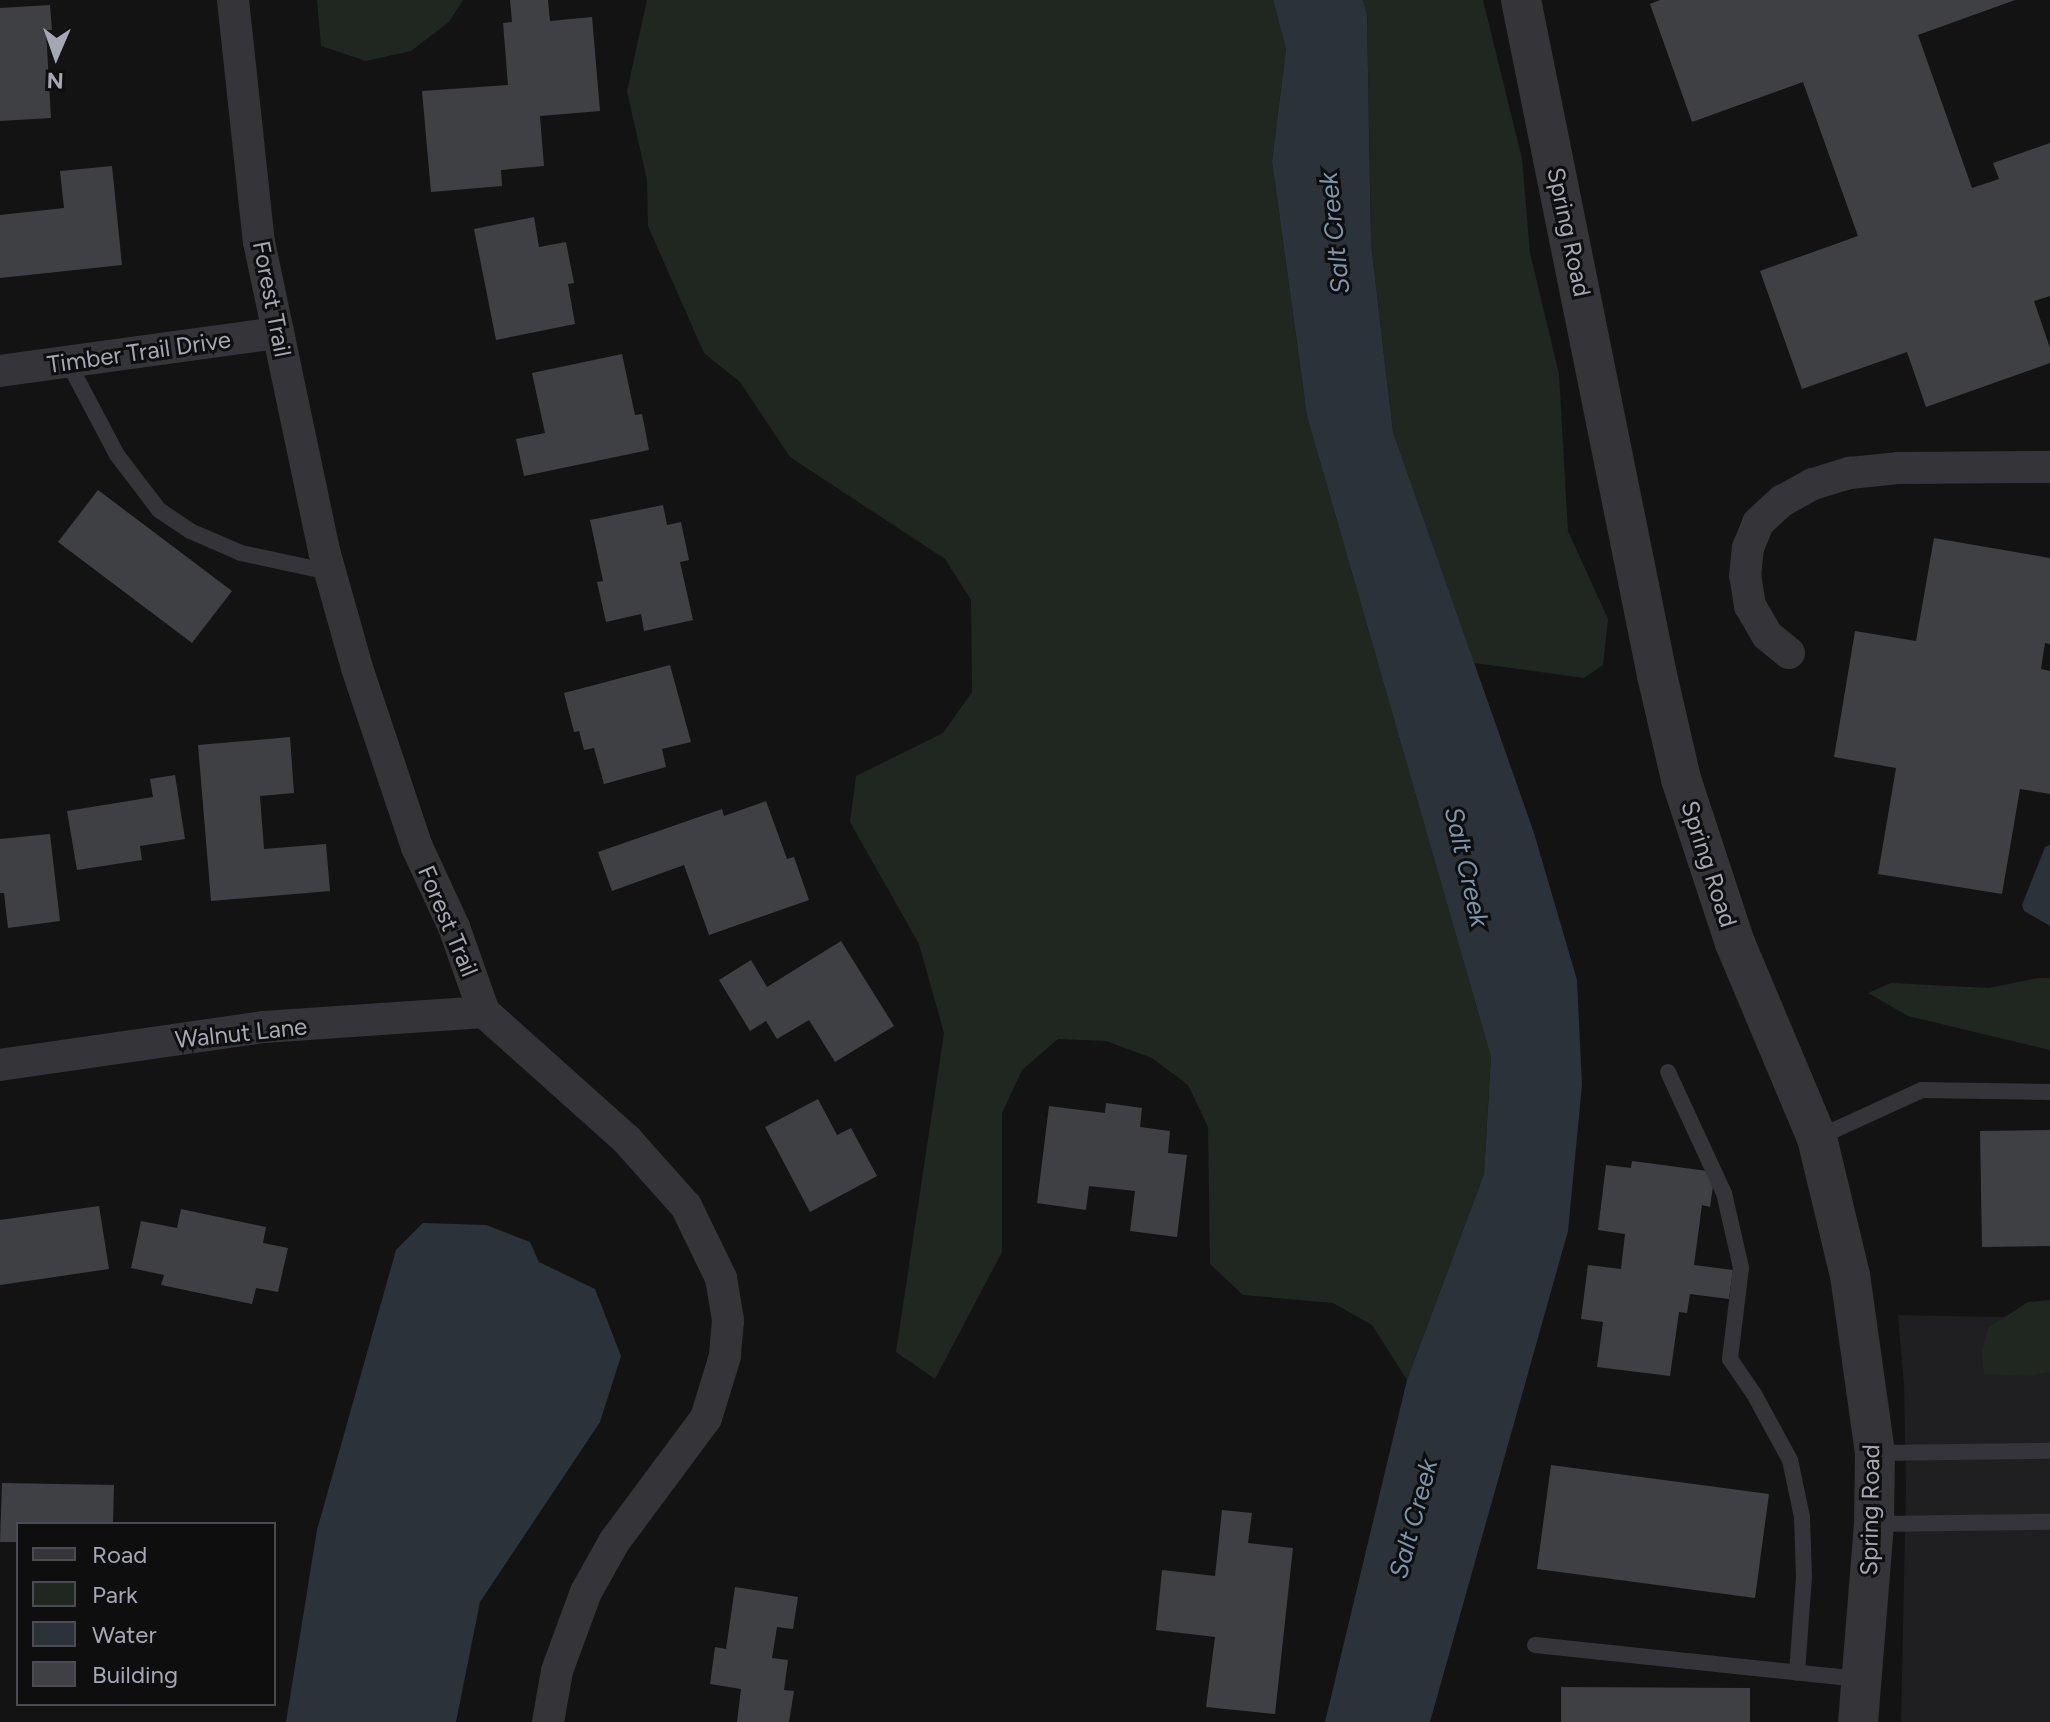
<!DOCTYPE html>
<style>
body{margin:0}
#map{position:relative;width:2050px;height:1722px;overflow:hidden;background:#131314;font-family:Figtree,sans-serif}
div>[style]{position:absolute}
.built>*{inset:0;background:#1f1f21}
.green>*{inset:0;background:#1f2720}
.water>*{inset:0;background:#2b3239}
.building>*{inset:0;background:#3f4044}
.service>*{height:16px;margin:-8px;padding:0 8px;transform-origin:8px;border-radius:8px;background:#343439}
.minor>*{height:32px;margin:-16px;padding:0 16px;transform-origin:16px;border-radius:16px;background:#343439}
.tertiary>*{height:40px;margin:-20px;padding:0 20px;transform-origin:20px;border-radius:20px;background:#343439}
span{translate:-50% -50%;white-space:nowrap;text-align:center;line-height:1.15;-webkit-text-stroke:6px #0e0e0f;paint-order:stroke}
.street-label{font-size:24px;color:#a5a8b4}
.water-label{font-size:26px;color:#7c94ae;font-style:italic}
.legend{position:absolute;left:16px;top:1522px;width:260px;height:184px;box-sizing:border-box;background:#0e0e0f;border:2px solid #4a4c51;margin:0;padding:10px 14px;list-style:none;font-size:24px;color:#a5a8b4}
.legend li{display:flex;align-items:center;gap:16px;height:40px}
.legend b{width:40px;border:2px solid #4a4c51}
.north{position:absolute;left:16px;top:16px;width:80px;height:80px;-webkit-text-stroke:6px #0e0e0f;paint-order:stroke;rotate:182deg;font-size:22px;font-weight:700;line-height:32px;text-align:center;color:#a5a8b4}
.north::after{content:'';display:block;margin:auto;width:28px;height:36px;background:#a5a8b4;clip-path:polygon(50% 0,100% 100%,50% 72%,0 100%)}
</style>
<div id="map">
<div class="built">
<i style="clip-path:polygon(1898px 1315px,2050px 1318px,2050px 1722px,1901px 1722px,1906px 1487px,1904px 1385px)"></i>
</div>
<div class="green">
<i style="clip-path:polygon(317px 0,463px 0,449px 22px,411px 51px,366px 61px,321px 46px)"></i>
<i style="clip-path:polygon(647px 0,1273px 0,1286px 49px,1272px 161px,1307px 416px,1491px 1057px,1484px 1174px,1407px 1380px,1372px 1325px,1333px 1303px,1243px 1295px,1210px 1264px,1208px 1127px,1188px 1085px,1152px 1058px,1106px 1041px,1058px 1039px,1022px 1070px,1002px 1113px,1002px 1252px,935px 1379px,896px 1352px,944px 1033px,919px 944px,850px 822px,856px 776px,943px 733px,972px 692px,971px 600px,945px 559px,790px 457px,740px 382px,704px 353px,648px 226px,647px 180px,627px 91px)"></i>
<i style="clip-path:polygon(1363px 0,1483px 0,1522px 159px,1530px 253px,1559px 374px,1568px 531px,1608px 619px,1603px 665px,1584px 678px,1474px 663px,1393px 432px,1371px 244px,1367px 15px)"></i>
<i style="clip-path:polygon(2038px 978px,2050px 978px,2050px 1050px,1908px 1016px,1868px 993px,1891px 983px,1989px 988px)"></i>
<i style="clip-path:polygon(2050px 1300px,2050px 1372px,2028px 1376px,1984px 1374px,1982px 1351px,1988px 1328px,2028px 1302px)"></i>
</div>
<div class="water">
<i style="clip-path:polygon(1273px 0,1363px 0,1367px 15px,1371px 244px,1393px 432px,1534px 833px,1577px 980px,1582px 1085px,1568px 1231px,1430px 1722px,1325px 1722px,1407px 1380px,1484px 1174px,1491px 1057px,1307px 416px,1272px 161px,1286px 49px)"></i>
<i style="clip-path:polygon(2050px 845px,2050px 926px,2024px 911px,2022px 905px,2045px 847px)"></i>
<i style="clip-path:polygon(423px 1223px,486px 1225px,530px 1242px,539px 1262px,595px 1289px,621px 1356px,600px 1422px,480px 1602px,456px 1722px,286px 1722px,317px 1530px,396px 1250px)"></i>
</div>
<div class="building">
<i style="clip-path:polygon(510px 0,548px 0,550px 21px,592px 17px,600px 111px,540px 116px,544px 166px,501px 170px,502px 186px,431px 192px,422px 91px,508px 85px,503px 23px,512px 22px)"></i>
<i style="clip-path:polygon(1660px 0,2015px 0,1918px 35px,1972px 188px,1999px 179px,1993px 163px,2050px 143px,2050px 296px,2034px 301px,2050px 348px,2050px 363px,1926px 407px,1907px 352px,1802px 389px,1760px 271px,1858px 236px,1803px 82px,1692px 122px,1650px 4px)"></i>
<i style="clip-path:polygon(50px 5px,52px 30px,46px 30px,51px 118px,0 121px,0 8px)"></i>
<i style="clip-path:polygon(112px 166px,122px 265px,0 278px,0 215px,64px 208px,60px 171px)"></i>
<i style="clip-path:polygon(534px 217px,539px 247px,566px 242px,574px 283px,568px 284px,575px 324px,496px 340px,474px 229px)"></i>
<i style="clip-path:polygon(622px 354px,635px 415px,642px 414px,649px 450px,524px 476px,516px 439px,545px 433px,532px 373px)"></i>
<i style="clip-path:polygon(98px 490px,232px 591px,192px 643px,58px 542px)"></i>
<i style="clip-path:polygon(663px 505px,667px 525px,681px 522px,689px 560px,680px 562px,693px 620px,644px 631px,641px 614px,606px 622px,597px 582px,603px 581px,590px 520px)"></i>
<i style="clip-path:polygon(1934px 538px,2050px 558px,2050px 644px,2045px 643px,2041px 669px,2050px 671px,2050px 794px,2020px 789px,2002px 894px,1878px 874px,1896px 768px,1834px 757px,1855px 631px,1916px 641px)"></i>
<i style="clip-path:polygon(670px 665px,691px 742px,662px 749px,666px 767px,604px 784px,594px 748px,584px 750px,579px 731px,574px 732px,564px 693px)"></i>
<i style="clip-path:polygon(290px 737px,294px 793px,260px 796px,264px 849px,326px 844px,330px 891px,211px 901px,198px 745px)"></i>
<i style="clip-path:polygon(175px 775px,185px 839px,140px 846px,142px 860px,77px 870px,67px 811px,153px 797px,150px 779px)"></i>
<i style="clip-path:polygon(766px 801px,787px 859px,794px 857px,809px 900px,709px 935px,684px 865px,612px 891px,598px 852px,722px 809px,724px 816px)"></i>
<i style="clip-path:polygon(50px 834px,60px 921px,8px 928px,4px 893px,0 893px,0 839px)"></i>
<i style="clip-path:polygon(841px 941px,894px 1026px,835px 1062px,809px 1020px,777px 1039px,766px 1021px,750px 1031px,719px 980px,751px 960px,767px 987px)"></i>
<i style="clip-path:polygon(818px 1099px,837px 1135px,851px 1128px,877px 1176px,810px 1212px,765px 1127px)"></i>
<i style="clip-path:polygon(1106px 1103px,1142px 1108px,1140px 1127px,1170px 1131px,1168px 1153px,1187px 1155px,1177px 1237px,1130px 1231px,1135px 1191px,1089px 1186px,1086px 1210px,1037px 1203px,1049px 1106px,1105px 1113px)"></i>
<i style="clip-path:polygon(2050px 1130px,2050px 1246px,1982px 1247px,1980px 1131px)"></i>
<i style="clip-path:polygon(1632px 1161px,1715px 1172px,1710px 1207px,1702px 1205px,1694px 1265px,1733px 1270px,1729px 1299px,1690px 1294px,1687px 1313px,1679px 1312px,1670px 1376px,1597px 1367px,1603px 1322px,1581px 1319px,1588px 1265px,1621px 1269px,1625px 1234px,1598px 1230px,1606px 1165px,1631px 1168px)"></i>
<i style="clip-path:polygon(99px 1206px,109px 1269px,0 1285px,0 1220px)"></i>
<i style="clip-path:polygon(181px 1209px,266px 1227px,263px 1243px,288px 1248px,278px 1292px,256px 1288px,252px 1304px,161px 1285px,164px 1275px,131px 1268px,141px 1221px,177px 1228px)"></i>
<i style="clip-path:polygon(1551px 1465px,1769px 1494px,1755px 1598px,1537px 1569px)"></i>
<i style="clip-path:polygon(2px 1483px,114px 1485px,113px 1524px,18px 1524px,18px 1542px,0 1542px)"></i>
<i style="clip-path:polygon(1222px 1510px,1252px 1513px,1248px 1543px,1293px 1548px,1275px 1714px,1206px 1707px,1215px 1637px,1156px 1630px,1162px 1570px,1215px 1576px)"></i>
<i style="clip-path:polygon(735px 1587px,798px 1597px,793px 1629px,777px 1627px,772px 1658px,788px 1660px,784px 1690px,794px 1691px,789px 1722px,737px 1722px,741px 1689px,710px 1684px,715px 1647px,726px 1649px)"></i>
<i style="clip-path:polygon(1561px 1687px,1750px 1688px,1750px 1722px,1561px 1722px)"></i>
</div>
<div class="service">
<i style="left:68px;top:362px;width:105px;rotate:62.2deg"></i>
<i style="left:117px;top:455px;width:69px;rotate:52.6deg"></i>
<i style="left:159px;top:510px;width:37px;rotate:34deg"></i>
<i style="left:190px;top:531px;width:56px;rotate:23.3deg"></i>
<i style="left:241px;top:553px;width:91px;rotate:12.1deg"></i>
<i style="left:1668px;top:1072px;width:133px;rotate:65.2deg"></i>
<i style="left:1724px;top:1193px;width:77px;rotate:77.2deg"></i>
<i style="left:1741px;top:1268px;width:92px;rotate:96.9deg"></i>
<i style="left:1730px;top:1359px;width:42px;rotate:55.6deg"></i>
<i style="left:1754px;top:1394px;width:75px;rotate:61.4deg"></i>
<i style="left:1790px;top:1460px;width:58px;rotate:78.1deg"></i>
<i style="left:1802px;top:1517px;width:60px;rotate:88.1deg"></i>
<i style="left:1804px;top:1577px;width:96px;rotate:94.2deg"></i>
<i style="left:1817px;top:1138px;width:115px;rotate:-24.6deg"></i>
<i style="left:1922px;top:1090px;width:128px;rotate:0.9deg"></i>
<i style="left:1876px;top:1453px;width:174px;rotate:-0.7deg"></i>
<i style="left:1875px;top:1524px;width:175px;rotate:-0.7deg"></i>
<i style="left:1535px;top:1645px;width:328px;rotate:6deg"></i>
</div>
<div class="minor">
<i style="left:233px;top:0;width:243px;rotate:83.9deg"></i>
<i style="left:259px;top:242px;width:319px;rotate:78.1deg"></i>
<i style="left:325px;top:554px;width:118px;rotate:74.3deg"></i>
<i style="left:357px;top:668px;width:189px;rotate:71.5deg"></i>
<i style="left:417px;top:847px;width:88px;rotate:65.2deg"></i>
<i style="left:454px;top:927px;width:90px;rotate:70.6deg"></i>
<i style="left:484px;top:1012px;width:191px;rotate:41.8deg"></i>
<i style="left:626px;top:1139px;width:90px;rotate:48.2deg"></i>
<i style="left:686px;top:1206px;width:80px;rotate:64.1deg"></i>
<i style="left:721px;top:1278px;width:43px;rotate:80.5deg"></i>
<i style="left:728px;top:1320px;width:36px;rotate:95deg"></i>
<i style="left:725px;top:1356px;width:65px;rotate:107deg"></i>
<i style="left:706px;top:1418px;width:154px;rotate:126.6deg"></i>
<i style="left:614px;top:1542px;width:57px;rotate:119.2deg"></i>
<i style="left:586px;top:1592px;width:84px;rotate:110.2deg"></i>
<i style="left:557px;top:1671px;width:52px;rotate:100deg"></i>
<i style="left:0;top:371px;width:281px;rotate:-7.8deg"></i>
<i style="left:1789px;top:653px;width:28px;rotate:-141deg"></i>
<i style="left:1767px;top:635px;width:34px;rotate:-120deg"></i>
<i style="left:1750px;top:606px;width:30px;rotate:-99deg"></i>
<i style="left:1745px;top:576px;width:28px;rotate:-84deg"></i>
<i style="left:1748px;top:548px;width:27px;rotate:-68deg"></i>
<i style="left:1758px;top:523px;width:33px;rotate:-43deg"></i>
<i style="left:1782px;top:501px;width:35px;rotate:-29deg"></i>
<i style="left:1813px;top:484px;width:39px;rotate:-17deg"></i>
<i style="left:1850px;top:473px;width:48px;rotate:-5.9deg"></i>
<i style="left:1898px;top:468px;width:152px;rotate:-0.4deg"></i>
<i style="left:0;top:1065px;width:267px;rotate:-8.2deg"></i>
<i style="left:264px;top:1027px;width:221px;rotate:-3.9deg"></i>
</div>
<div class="tertiary">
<i style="left:1521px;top:0;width:689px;rotate:78.61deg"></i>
<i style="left:1657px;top:675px;width:107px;rotate:77deg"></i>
<i style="left:1681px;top:779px;width:173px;rotate:71.8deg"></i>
<i style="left:1735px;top:943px;width:212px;rotate:67.2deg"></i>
<i style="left:1817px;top:1138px;width:141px;rotate:76.5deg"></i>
<i style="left:1850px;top:1275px;width:180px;rotate:82deg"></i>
<i style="left:1875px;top:1453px;width:71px;rotate:90.8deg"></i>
<i style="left:1874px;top:1524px;width:199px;rotate:94.6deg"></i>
</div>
<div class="street-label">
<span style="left:1569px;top:232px;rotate:78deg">Spring Road</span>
<span style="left:272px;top:299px;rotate:79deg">Forest Trail</span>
<span style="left:139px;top:352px;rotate:-8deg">Timber Trail Drive</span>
<span style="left:1709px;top:864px;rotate:72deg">Spring Road</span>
<span style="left:448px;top:921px;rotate:67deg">Forest Trail</span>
<span style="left:241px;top:1033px;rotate:-6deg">Walnut Lane</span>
<span style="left:1870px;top:1510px;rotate:-89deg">Spring Road</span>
</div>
<div class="water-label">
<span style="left:1335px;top:233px;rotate:-96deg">Salt Creek</span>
<span style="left:1466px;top:867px;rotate:77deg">Salt Creek</span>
<span style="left:1414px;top:1519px;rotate:-75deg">Salt Creek</span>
</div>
<ul class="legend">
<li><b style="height:10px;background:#343439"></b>Road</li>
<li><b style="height:22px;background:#1f2720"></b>Park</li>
<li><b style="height:22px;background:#2b3239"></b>Water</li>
<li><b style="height:22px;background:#3f4044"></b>Building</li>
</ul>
<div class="north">N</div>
</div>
